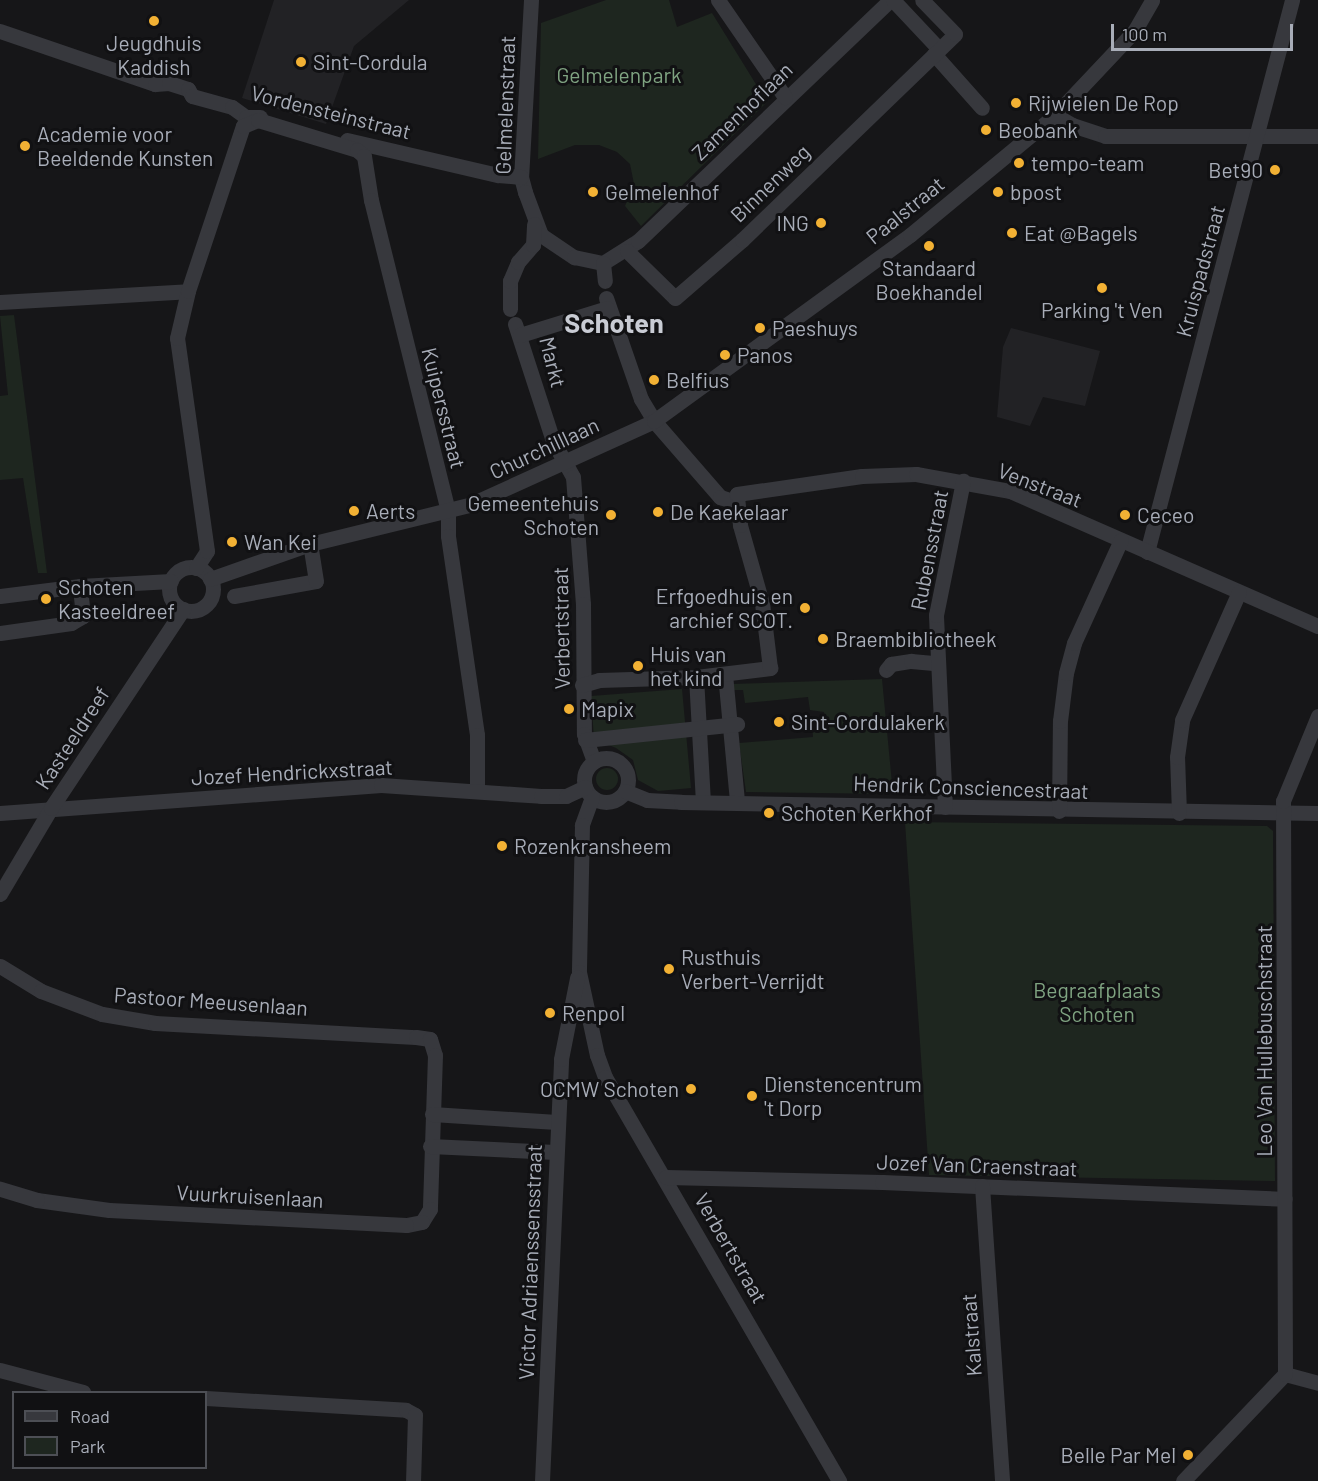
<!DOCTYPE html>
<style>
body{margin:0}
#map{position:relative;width:1318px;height:1481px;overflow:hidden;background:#161618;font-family:Barlow,sans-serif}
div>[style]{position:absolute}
.built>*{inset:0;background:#222225}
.green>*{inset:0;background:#1e261f}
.round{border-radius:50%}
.minor>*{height:15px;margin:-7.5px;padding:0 7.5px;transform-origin:7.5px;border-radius:7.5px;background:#37383d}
.minor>.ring{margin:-7.5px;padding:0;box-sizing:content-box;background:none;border:15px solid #37383d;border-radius:50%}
.dots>*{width:16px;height:16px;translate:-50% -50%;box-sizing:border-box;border:3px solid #111113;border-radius:50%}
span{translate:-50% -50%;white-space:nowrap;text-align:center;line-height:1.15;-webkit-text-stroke:6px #111113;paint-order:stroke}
.poi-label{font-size:21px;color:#a8adb8}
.left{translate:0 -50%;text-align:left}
.right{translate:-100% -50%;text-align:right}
.park-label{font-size:21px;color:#7fa381}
.street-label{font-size:21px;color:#a8adb8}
.district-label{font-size:27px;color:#c9ccd4;font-weight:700}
.legend{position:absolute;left:12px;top:1391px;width:195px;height:78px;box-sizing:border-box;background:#111113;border:2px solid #4d4f55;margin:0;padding:8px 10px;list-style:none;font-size:18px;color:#a8adb8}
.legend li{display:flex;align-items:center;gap:12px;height:30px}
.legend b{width:30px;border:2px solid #4d4f55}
.scale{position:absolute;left:1111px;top:24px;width:182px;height:27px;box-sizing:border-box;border:3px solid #a8adb8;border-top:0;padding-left:8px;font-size:18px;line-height:21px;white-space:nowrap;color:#a8adb8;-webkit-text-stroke:4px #111113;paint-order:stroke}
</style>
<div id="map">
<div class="built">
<i style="clip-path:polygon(274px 0,409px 0,354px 46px,326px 124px,242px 98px)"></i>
<i style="clip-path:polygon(1011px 328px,1100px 351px,1085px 406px,1043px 397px,1030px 426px,997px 417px,1003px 347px)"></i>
</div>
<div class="green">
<i style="clip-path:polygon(606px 0,669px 0,677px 27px,712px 13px,767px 102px,641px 226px,625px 206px,634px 184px,630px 164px,617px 152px,599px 145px,575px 145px,538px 159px,541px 23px)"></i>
<i style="clip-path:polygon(14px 315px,47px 573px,38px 573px,23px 478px,0 480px,0 396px,8px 395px,0 316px)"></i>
<i style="clip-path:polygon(882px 679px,893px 794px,746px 792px,739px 743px,813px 737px,812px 724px,825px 720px,824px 712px,810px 710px,808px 697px,745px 703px,743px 690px,732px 690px,732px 684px)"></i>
<i style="clip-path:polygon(682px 689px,691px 788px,658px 791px,638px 780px,633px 760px,616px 748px,594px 739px,591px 696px)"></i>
<i class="round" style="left:596px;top:768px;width:22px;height:22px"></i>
<i style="clip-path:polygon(905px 822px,1267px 826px,1273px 831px,1275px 1181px,929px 1175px)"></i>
</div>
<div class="minor">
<i style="left:531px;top:0;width:177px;rotate:93.2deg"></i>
<i style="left:521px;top:177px;width:16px;rotate:75deg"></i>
<i style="left:525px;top:192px;width:46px;rotate:69.6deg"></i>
<i style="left:541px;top:235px;width:40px;rotate:34deg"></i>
<i style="left:574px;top:257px;width:30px;rotate:12deg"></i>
<i style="left:603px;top:263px;width:41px;rotate:-32.2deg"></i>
<i style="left:638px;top:241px;width:349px;rotate:-43.7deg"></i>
<i style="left:718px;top:0;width:118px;rotate:55.4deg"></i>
<i style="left:893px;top:0;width:67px;rotate:46.8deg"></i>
<i style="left:0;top:31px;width:164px;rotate:18.9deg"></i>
<i style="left:155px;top:84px;width:14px;rotate:-4deg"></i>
<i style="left:169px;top:83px;width:20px;rotate:18deg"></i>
<i style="left:188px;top:89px;width:8px;rotate:60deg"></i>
<i style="left:192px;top:96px;width:41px;rotate:15.4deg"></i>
<i style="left:232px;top:107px;width:17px;rotate:36deg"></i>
<i style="left:246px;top:117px;width:14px"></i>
<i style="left:934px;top:54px;width:72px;rotate:48.4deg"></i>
<i style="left:1055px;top:115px;width:20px;rotate:30deg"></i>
<i style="left:1072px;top:125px;width:35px;rotate:18deg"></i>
<i style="left:1105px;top:136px;width:213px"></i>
<i style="left:347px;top:140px;width:155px;rotate:13.1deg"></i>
<i style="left:498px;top:175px;width:23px;rotate:5deg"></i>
<i style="left:627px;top:251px;width:67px;rotate:44.4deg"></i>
<i style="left:675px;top:298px;width:89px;rotate:-40.9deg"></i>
<i style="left:742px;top:240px;width:296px;rotate:-44deg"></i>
<i style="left:955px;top:34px;width:47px;rotate:-134.1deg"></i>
<i style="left:603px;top:263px;width:18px;rotate:84deg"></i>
<i style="left:606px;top:298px;width:107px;rotate:70.9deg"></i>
<i style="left:641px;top:399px;width:26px;rotate:59deg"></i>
<i style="left:654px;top:421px;width:101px;rotate:49deg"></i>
<i style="left:720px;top:497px;width:16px;rotate:18deg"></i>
<i style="left:0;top:302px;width:188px;rotate:-3.3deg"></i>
<i style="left:510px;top:309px;width:28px;rotate:-90deg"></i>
<i style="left:510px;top:281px;width:21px;rotate:-67deg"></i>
<i style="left:518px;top:262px;width:23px;rotate:-49deg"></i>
<i style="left:533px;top:245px;width:21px;rotate:-87deg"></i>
<i style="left:515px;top:324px;width:123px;rotate:72deg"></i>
<i style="left:553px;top:441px;width:41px;rotate:60.9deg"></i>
<i style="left:573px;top:477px;width:127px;rotate:85.5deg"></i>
<i style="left:583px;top:604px;width:130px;rotate:89.6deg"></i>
<i style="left:584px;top:734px;width:29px;rotate:70deg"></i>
<i style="left:520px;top:335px;width:91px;rotate:-17.2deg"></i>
<i style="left:1147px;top:552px;width:571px;rotate:-75.28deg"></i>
<i class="ring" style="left:169px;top:567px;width:29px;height:29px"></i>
<i style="left:196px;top:568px;width:20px;rotate:-57deg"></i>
<i style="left:207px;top:551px;width:215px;rotate:-98deg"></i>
<i style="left:177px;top:338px;width:48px;rotate:-76.8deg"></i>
<i style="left:188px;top:291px;width:174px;rotate:-71.6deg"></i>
<i style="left:243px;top:126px;width:16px;rotate:-22deg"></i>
<i style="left:258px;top:120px;width:103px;rotate:16.9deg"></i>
<i style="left:357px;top:150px;width:9px;rotate:41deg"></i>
<i style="left:364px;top:156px;width:45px;rotate:81deg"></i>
<i style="left:371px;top:200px;width:320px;rotate:76.1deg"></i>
<i style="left:448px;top:511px;width:25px;rotate:90deg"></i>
<i style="left:448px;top:536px;width:201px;rotate:81.7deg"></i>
<i style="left:477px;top:735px;width:55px;rotate:90deg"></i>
<i style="left:210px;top:579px;width:106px;rotate:-19.3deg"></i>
<i style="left:310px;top:544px;width:164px;rotate:-13.8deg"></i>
<i style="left:469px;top:505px;width:203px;rotate:-24.4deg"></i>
<i style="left:654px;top:421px;width:316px;rotate:-36deg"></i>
<i style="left:910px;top:235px;width:188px;rotate:-39.6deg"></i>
<i style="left:1055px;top:115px;width:117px;rotate:-46.7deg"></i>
<i style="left:1135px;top:30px;width:34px;rotate:-60deg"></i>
<i style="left:0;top:596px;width:81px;rotate:-7.1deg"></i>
<i style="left:80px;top:586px;width:91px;rotate:-3.1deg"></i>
<i style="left:234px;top:596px;width:83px;rotate:-10.4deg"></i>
<i style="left:316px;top:581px;width:37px;rotate:-99deg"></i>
<i style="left:0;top:633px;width:72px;rotate:-8deg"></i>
<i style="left:71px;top:623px;width:14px;rotate:-30deg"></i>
<i style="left:83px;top:616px;width:30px;rotate:-96deg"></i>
<i style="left:886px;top:670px;width:8px;rotate:-50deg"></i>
<i style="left:891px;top:664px;width:20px;rotate:-9deg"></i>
<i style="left:911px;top:661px;width:25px;rotate:5deg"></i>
<i style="left:725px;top:674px;width:129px;rotate:84.6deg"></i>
<i style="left:696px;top:677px;width:125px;rotate:86.8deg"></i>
<i style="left:582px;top:685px;width:18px;rotate:-16deg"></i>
<i style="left:599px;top:680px;width:97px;rotate:-1.8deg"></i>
<i style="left:696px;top:677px;width:75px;rotate:-6.9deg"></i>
<i style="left:770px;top:668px;width:65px;rotate:-97deg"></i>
<i style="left:762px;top:603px;width:81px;rotate:-105.8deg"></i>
<i style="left:740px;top:525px;width:31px;rotate:-96deg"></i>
<i style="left:737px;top:494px;width:126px;rotate:-8.2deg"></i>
<i style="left:862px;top:476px;width:54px;rotate:-2.1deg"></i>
<i style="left:916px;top:474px;width:96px;rotate:10.3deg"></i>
<i style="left:1010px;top:491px;width:336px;rotate:23.7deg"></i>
<i style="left:585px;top:740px;width:153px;rotate:-6deg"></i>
<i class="ring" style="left:584px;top:758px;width:29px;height:29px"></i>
<i style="left:625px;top:791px;width:24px;rotate:22deg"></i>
<i style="left:647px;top:800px;width:34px;rotate:3deg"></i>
<i style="left:681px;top:802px;width:637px;rotate:0.99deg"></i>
<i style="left:592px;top:797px;width:30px;rotate:110deg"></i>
<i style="left:582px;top:825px;width:147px;rotate:91.2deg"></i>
<i style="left:579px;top:972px;width:85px;rotate:77.8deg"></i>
<i style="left:597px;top:1055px;width:23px;rotate:70deg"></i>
<i style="left:605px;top:1077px;width:467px;rotate:59.9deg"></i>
<i style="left:945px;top:807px;width:192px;rotate:-92.7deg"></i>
<i style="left:936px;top:615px;width:137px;rotate:-78.6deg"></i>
<i style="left:1059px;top:811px;width:90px;rotate:-89.4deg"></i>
<i style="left:1060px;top:721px;width:48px;rotate:-82.9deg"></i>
<i style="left:1066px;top:673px;width:31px;rotate:-75deg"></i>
<i style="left:1074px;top:643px;width:113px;rotate:-65.5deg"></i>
<i style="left:0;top:813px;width:382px;rotate:-4.2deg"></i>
<i style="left:381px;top:785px;width:160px;rotate:3.9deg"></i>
<i style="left:541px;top:796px;width:25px"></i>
<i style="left:566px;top:796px;width:21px;rotate:-25deg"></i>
<i style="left:1179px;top:813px;width:56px;rotate:-92deg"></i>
<i style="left:1177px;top:757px;width:37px;rotate:-82deg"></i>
<i style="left:1182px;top:720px;width:140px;rotate:-66deg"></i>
<i style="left:0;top:894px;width:100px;rotate:-59.3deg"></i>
<i style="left:51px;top:808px;width:239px;rotate:-56.4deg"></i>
<i style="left:0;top:966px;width:48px;rotate:31.4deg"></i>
<i style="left:41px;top:991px;width:65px;rotate:20.7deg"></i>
<i style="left:102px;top:1014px;width:54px;rotate:9.6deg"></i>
<i style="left:155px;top:1023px;width:261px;rotate:3.1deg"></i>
<i style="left:416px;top:1037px;width:14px;rotate:8deg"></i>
<i style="left:430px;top:1039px;width:17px;rotate:73deg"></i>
<i style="left:435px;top:1055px;width:154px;rotate:91.9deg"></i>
<i style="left:430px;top:1209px;width:15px;rotate:122deg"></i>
<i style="left:422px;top:1222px;width:16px;rotate:169deg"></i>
<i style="left:406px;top:1225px;width:297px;rotate:-177.1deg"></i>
<i style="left:109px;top:1210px;width:73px;rotate:-172.1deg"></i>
<i style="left:37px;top:1200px;width:39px;rotate:-163deg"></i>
<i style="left:432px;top:1114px;width:125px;rotate:3.7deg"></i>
<i style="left:430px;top:1146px;width:125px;rotate:2.7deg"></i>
<i style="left:666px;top:1177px;width:216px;rotate:1.3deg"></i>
<i style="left:882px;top:1182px;width:403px;rotate:2.4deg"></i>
<i style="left:982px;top:1186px;width:296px;rotate:86.1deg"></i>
<i style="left:0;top:1370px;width:86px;rotate:14.8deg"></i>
<i style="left:1285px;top:1374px;width:34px;rotate:15deg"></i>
<i style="left:206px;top:1398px;width:200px;rotate:3.4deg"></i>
<i style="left:406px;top:1410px;width:10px;rotate:29deg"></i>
<i style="left:415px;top:1415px;width:66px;rotate:91.7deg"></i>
<i style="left:542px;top:1481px;width:422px;rotate:-87.4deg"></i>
<i style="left:561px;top:1059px;width:83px;rotate:-78.8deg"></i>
<i style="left:1183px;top:1481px;width:148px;rotate:-46.4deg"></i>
<i style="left:1285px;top:1374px;width:573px;rotate:-90.2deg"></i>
<i style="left:1283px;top:801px;width:92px;rotate:-67.6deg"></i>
</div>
<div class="dots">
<i style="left:154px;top:21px;background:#f2b134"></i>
<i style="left:301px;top:62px;background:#f2b134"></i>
<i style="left:1016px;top:103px;background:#f2b134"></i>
<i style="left:986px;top:130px;background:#f2b134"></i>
<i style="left:25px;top:146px;background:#f2b134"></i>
<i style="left:1019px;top:163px;background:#f2b134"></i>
<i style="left:1275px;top:170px;background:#f2b134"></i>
<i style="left:593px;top:192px;background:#f2b134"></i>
<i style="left:998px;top:192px;background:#f2b134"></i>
<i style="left:821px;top:223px;background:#f2b134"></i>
<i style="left:1012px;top:233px;background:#f2b134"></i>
<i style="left:929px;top:246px;background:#f2b134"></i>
<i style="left:1102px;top:288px;background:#f2b134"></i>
<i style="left:760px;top:328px;background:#f2b134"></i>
<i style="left:725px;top:355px;background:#f2b134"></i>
<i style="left:654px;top:380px;background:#f2b134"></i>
<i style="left:354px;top:511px;background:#f2b134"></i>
<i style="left:658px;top:512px;background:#f2b134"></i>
<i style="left:611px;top:515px;background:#f2b134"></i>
<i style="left:1125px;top:515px;background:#f2b134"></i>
<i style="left:232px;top:542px;background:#f2b134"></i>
<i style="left:46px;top:599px;background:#f2b134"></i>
<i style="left:805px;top:608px;background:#f2b134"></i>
<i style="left:823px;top:639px;background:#f2b134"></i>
<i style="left:638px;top:666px;background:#f2b134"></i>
<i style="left:569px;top:709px;background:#f2b134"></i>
<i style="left:779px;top:722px;background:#f2b134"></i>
<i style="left:769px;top:813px;background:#f2b134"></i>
<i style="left:502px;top:846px;background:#f2b134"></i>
<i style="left:669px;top:969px;background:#f2b134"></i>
<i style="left:550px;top:1013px;background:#f2b134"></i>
<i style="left:691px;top:1089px;background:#f2b134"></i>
<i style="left:752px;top:1096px;background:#f2b134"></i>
<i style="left:1188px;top:1455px;background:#f2b134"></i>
</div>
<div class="poi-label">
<span style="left:154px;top:55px">Jeugdhuis<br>Kaddish</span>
<span class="left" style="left:313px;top:62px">Sint-Cordula</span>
<span class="left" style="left:1028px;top:103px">Rijwielen De Rop</span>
<span class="left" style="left:998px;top:130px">Beobank</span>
<span class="left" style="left:37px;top:146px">Academie voor<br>Beeldende Kunsten</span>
<span class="left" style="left:1031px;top:163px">tempo-team</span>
<span class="right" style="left:1263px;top:170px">Bet90</span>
<span class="left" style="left:605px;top:192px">Gelmelenhof</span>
<span class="left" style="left:1010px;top:192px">bpost</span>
<span class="right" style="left:809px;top:223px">ING</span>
<span class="left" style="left:1024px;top:233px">Eat @Bagels</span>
<span style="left:929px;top:280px">Standaard<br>Boekhandel</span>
<span style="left:1102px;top:310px">Parking 't Ven</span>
<span class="left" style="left:772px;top:328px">Paeshuys</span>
<span class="left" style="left:737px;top:355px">Panos</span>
<span class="left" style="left:666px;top:380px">Belfius</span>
<span class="right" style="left:599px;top:515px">Gemeentehuis<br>Schoten</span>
<span class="left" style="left:366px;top:511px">Aerts</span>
<span class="left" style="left:670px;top:512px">De Kaekelaar</span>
<span class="left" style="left:1137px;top:515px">Ceceo</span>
<span class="left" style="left:244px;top:542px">Wan Kei</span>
<span class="left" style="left:58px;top:599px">Schoten<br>Kasteeldreef</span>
<span class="right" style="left:793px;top:608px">Erfgoedhuis en<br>archief SCOT.</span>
<span class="left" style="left:835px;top:639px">Braembibliotheek</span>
<span class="left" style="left:650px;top:666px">Huis van<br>het kind</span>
<span class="left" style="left:581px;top:709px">Mapix</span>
<span class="left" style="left:791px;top:722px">Sint-Cordulakerk</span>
<span class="left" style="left:781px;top:813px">Schoten Kerkhof</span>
<span class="left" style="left:514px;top:846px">Rozenkransheem</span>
<span class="left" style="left:681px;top:969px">Rusthuis<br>Verbert-Verrijdt</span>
<span class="left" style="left:562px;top:1013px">Renpol</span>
<span class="left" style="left:764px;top:1096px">Dienstencentrum<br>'t Dorp</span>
<span class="right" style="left:679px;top:1089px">OCMW Schoten</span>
<span class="right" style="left:1176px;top:1455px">Belle Par Mel</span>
</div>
<div class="park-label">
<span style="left:619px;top:75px">Gelmelenpark</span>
<span style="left:1097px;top:1002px">Begraafplaats<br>Schoten</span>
</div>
<div class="street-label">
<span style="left:505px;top:105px;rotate:-88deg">Gelmelenstraat</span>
<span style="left:742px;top:111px;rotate:-44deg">Zamenhoflaan</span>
<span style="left:331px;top:112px;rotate:14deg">Vordensteinstraat</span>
<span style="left:770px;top:183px;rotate:-44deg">Binnenweg</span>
<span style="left:905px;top:210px;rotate:-39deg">Paalstraat</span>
<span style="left:1200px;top:271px;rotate:-75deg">Kruispadstraat</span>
<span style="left:553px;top:362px;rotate:76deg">Markt</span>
<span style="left:444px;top:408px;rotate:76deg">Kuipersstraat</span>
<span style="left:544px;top:448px;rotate:-25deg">Churchilllaan</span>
<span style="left:1040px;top:485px;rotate:21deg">Venstraat</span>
<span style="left:929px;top:550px;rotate:-79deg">Rubensstraat</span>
<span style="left:561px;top:628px;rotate:-91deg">Verbertstraat</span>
<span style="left:72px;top:738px;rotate:-57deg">Kasteeldreef</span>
<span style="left:292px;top:772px;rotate:-3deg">Jozef Hendrickxstraat</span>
<span style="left:971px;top:787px;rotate:2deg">Hendrik Consciencestraat</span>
<span style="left:211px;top:1001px;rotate:4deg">Pastoor Meeusenlaan</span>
<span style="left:1264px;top:1041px;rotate:-90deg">Leo Van Hullebuschstraat</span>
<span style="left:977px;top:1165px;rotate:2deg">Jozef Van Craenstraat</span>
<span style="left:250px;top:1196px;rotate:3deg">Vuurkruisenlaan</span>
<span style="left:731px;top:1248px;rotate:60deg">Verbertstraat</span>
<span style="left:530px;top:1262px;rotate:-88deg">Victor Adriaenssensstraat</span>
<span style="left:971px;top:1335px;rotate:-94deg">Kalstraat</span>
</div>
<div class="district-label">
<span style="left:614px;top:323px">Schoten</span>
</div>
<ul class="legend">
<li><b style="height:8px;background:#37383d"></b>Road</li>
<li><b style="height:16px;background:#1e261f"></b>Park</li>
</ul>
<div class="scale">100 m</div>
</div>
